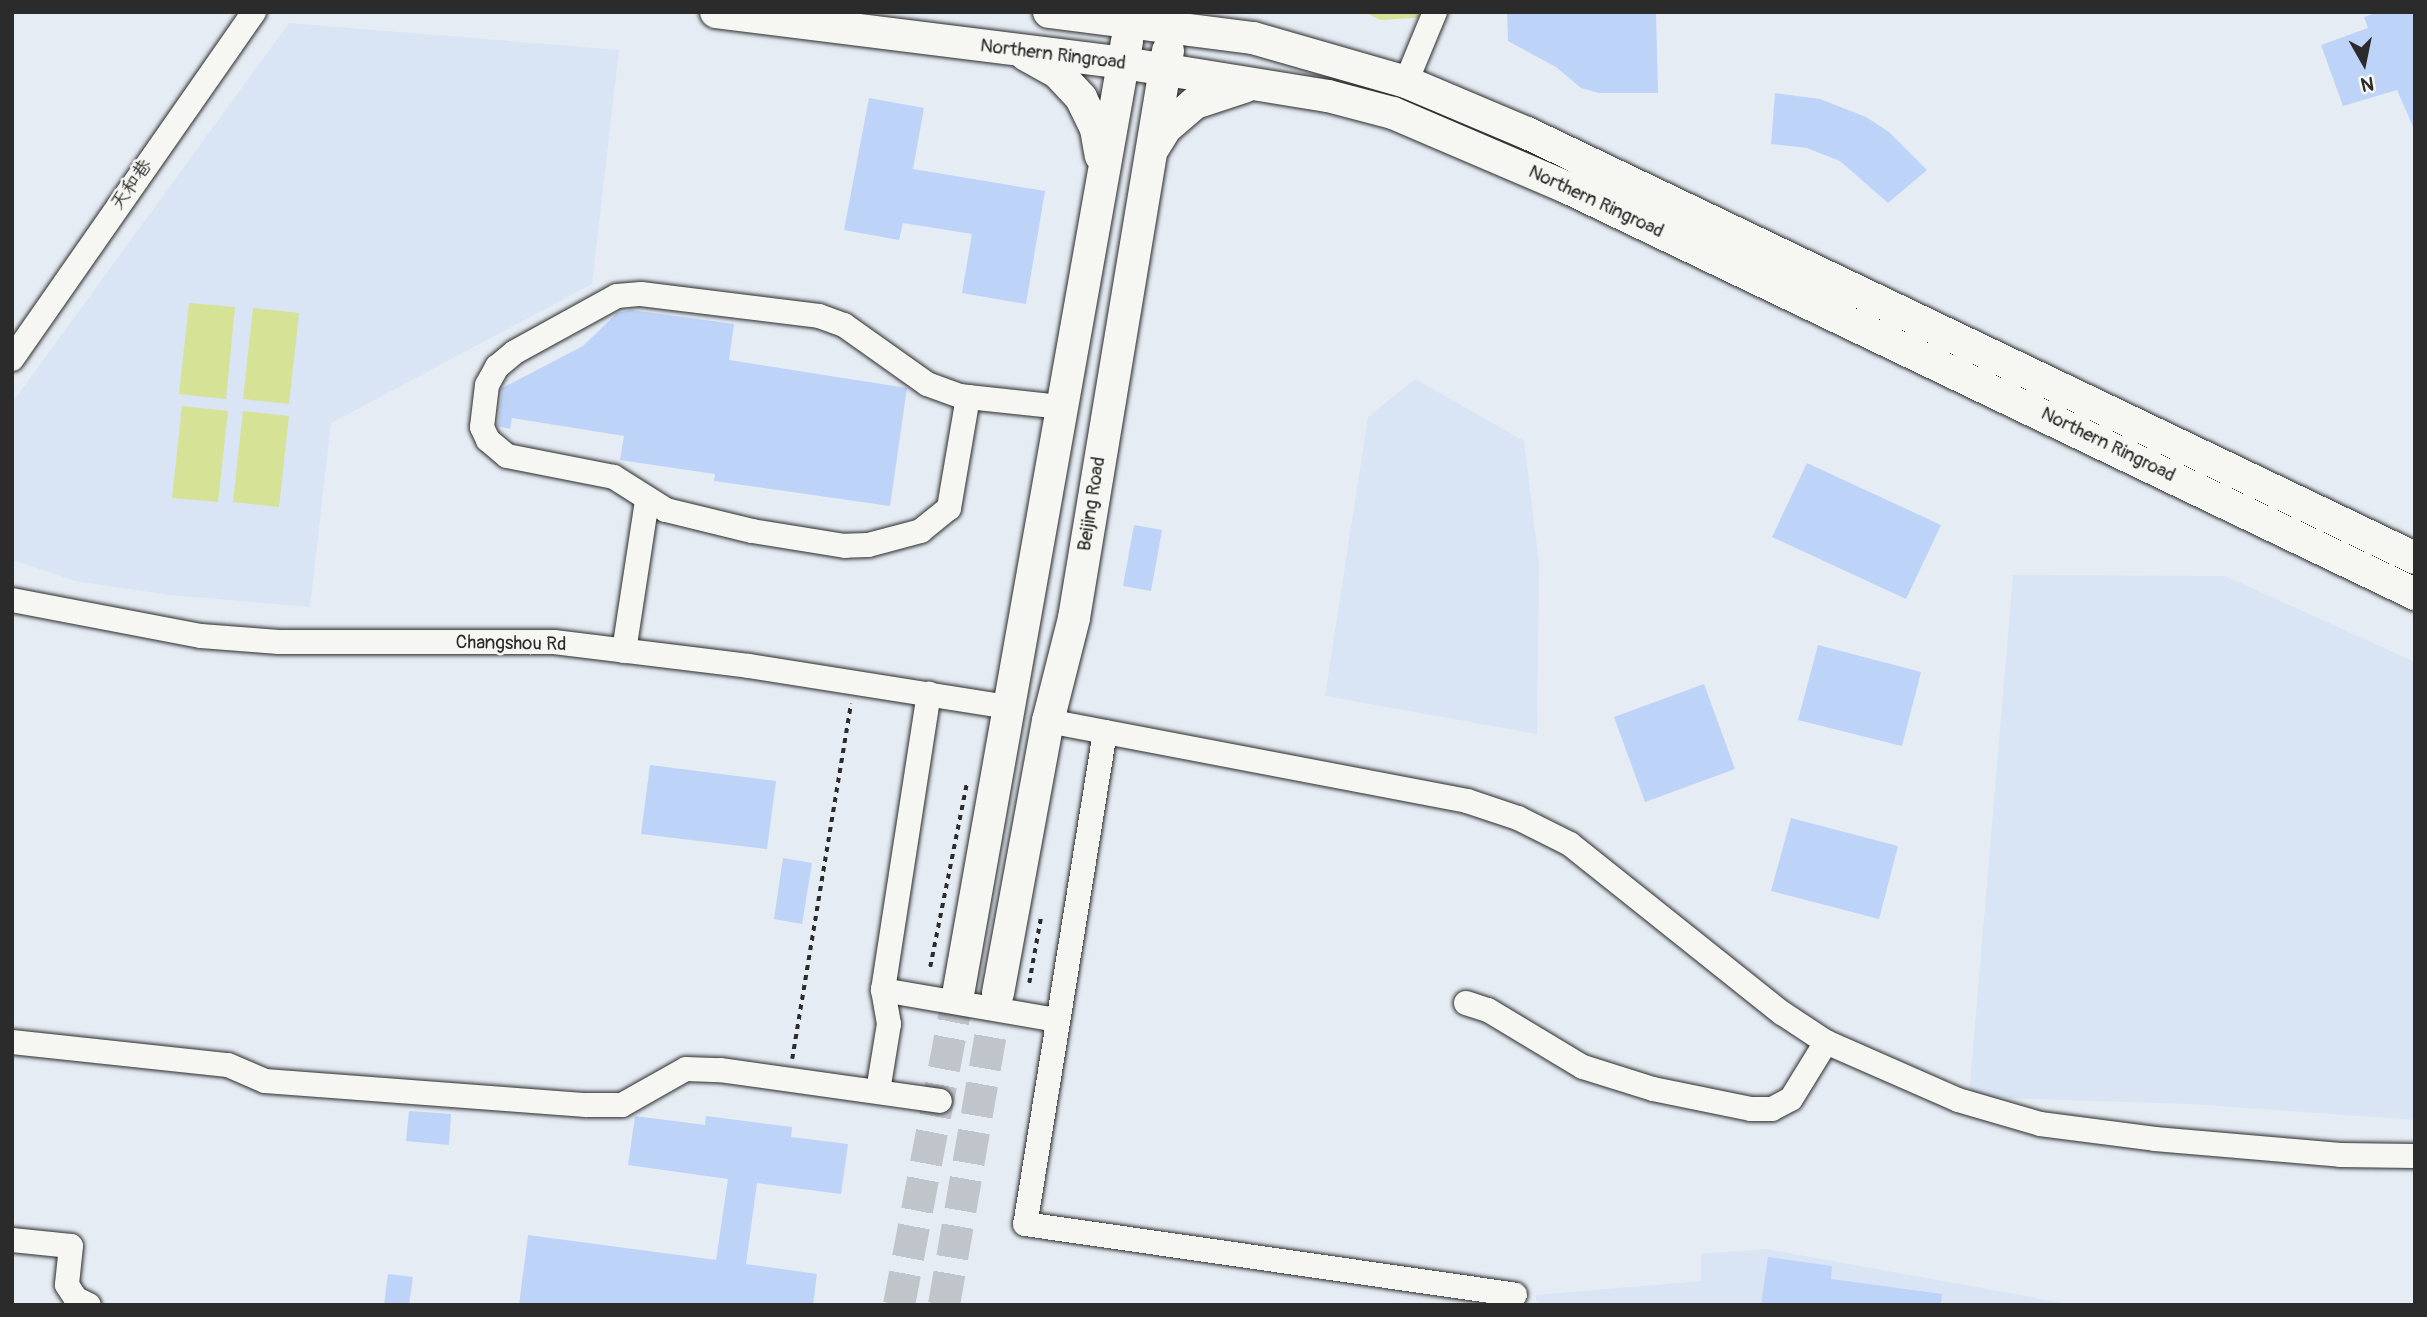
<!DOCTYPE html>
<meta charset="utf-8">
<style>
body{margin:0}
#map{position:relative;width:2427px;height:1317px;overflow:hidden;background:#e5ecf4;font-family:Pangolin,"LXGW WenKai TC",sans-serif}
div>[style]{position:absolute}
.built>*{inset:0;background:#d9e4f5}
.green>*{inset:0;background:#d6e295}
.building>*{inset:0;background:#bed3f8}
.major-tunnel>*{height:32px;margin-top:-16px;transform-origin:0;background:repeating-linear-gradient(90deg,#c0c5cc 0 32px,transparent 0 48px)}
.path>*{height:3.5px;margin-top:-1.75px;transform-origin:0;background:repeating-linear-gradient(90deg,#2b2b2b 0 5px,transparent 0 10px)}
.roads{filter:drop-shadow(0 0 2px #2b2b2b) drop-shadow(0 0 2px #2b2b2b)}
.minor>*{height:24px;margin:-12px;padding:0 12px;transform-origin:12px;border-radius:12px;background:#f6f6f2}
.major>*{height:32px;margin:-16px;padding:0 16px;transform-origin:16px;border-radius:16px;background:#f6f6f2}
span{translate:-50% -50%;white-space:nowrap;text-align:center;line-height:1.15;-webkit-text-stroke:5px #f6f6f2;paint-order:stroke}
.street-label{font-size:19px;color:#2b2b2b}
.frame{position:absolute;inset:0;border:14px solid #2b2b2b;pointer-events:none}
.north{position:absolute;left:2329px;top:28px;width:70px;height:70px;-webkit-text-stroke:5px #f6f6f2;paint-order:stroke;rotate:171deg;font-size:19px;font-weight:700;line-height:28px;text-align:center;color:#2b2b2b}
.north::after{content:'';display:block;margin:auto;width:24px;height:32px;background:#2b2b2b;clip-path:polygon(50% 0,100% 100%,50% 72%,0 100%)}
</style>
<div id="map">
<div class="built">
<i style="clip-path:polygon(289px 23px,619px 50px,592px 284px,331px 423px,310px 607px,170px 595px,75px 581px,12px 560px,12px 403px)"></i>
<i style="clip-path:polygon(1415px 379px,1524px 441px,1539px 563px,1537px 734px,1325px 696px,1368px 417px)"></i>
<i style="clip-path:polygon(2013px 575px,2225px 576px,2415px 662px,2415px 1120px,2191px 1104px,1969px 1097px)"></i>
<i style="clip-path:polygon(1766px 1249px,2070px 1304px,2070px 1305px,1538px 1305px,1535px 1295px,1701px 1281px,1701px 1254px)"></i>
</div>
<div class="green">
<i style="clip-path:polygon(1365px 12px,1427px 12px,1427px 17px,1380px 20px)"></i>
<i style="clip-path:polygon(189px 303px,235px 307px,226px 399px,179px 394px)"></i>
<i style="clip-path:polygon(253px 308px,299px 313px,289px 404px,243px 399px)"></i>
<i style="clip-path:polygon(182px 406px,228px 411px,218px 502px,172px 498px)"></i>
<i style="clip-path:polygon(243px 411px,289px 416px,279px 507px,233px 502px)"></i>
</div>
<div class="building">
<i style="clip-path:polygon(1507px 12px,1656px 12px,1658px 93px,1599px 93px,1581px 88px,1556px 67px,1508px 41px)"></i>
<i style="clip-path:polygon(2379px 12px,2415px 12px,2415px 131px,2397px 90px,2343px 106px,2321px 45px,2368px 28px,2364px 17px)"></i>
<i style="clip-path:polygon(1775px 93px,1820px 99px,1866px 117px,1889px 132px,1927px 170px,1888px 203px,1840px 161px,1807px 148px,1771px 144px)"></i>
<i style="clip-path:polygon(869px 98px,924px 108px,913px 169px,1045px 191px,1026px 304px,962px 293px,972px 234px,903px 223px,899px 240px,844px 230px)"></i>
<i style="clip-path:polygon(631px 310px,734px 324px,729px 360px,907px 388px,890px 506px,714px 481px,715px 474px,620px 460px,624px 436px,512px 418px,510px 429px,498px 426px,502px 388px,583px 346px,617px 313px)"></i>
<i style="clip-path:polygon(1807px 463px,1941px 525px,1906px 599px,1772px 537px)"></i>
<i style="clip-path:polygon(1134px 525px,1162px 530px,1151px 591px,1123px 586px)"></i>
<i style="clip-path:polygon(1818px 645px,1921px 672px,1902px 746px,1798px 720px)"></i>
<i style="clip-path:polygon(1704px 684px,1735px 769px,1645px 802px,1614px 717px)"></i>
<i style="clip-path:polygon(650px 765px,776px 781px,767px 849px,641px 834px)"></i>
<i style="clip-path:polygon(1791px 818px,1898px 846px,1879px 919px,1771px 891px)"></i>
<i style="clip-path:polygon(783px 858px,812px 863px,802px 924px,774px 919px)"></i>
<i style="clip-path:polygon(409px 1111px,451px 1114px,449px 1145px,406px 1141px)"></i>
<i style="clip-path:polygon(635px 1116px,705px 1125px,706px 1116px,792px 1127px,791px 1137px,848px 1144px,841px 1194px,757px 1183px,746px 1264px,817px 1274px,813px 1305px,519px 1305px,528px 1235px,716px 1260px,728px 1179px,628px 1165px)"></i>
<i style="clip-path:polygon(1768px 1257px,1832px 1266px,1831px 1279px,1942px 1294px,1941px 1305px,1761px 1305px)"></i>
<i style="clip-path:polygon(388px 1274px,413px 1277px,409px 1305px,384px 1305px)"></i>
</div>
<div class="major-tunnel">
<i style="left:899px;top:1305px;width:322px;rotate:-79.2deg"></i>
<i style="left:944px;top:1305px;width:317px;rotate:-80.2deg"></i>
</div>
<div class="path">
<i style="left:930px;top:967px;width:189px;rotate:-78.7deg"></i>
<i style="left:1029px;top:983px;width:68px;rotate:-79.8deg"></i>
<i style="left:792px;top:1059px;width:360px;rotate:-80.6deg"></i>
</div>
<div class="roads">
<div class="minor">
<i style="left:1406px;top:82px;width:76px;rotate:-67.5deg"></i>
<i style="left:12px;top:359px;width:423px;rotate:-55.1deg"></i>
<i style="left:968px;top:397px;width:113px;rotate:99.7deg"></i>
<i style="left:949px;top:508px;width:36px;rotate:141deg"></i>
<i style="left:921px;top:531px;width:55px;rotate:165.2deg"></i>
<i style="left:868px;top:545px;width:23px;rotate:178deg"></i>
<i style="left:845px;top:546px;width:94px;rotate:-170.8deg"></i>
<i style="left:752px;top:531px;width:89px;rotate:-166.3deg"></i>
<i style="left:666px;top:510px;width:62px;rotate:-147.6deg"></i>
<i style="left:614px;top:477px;width:109px;rotate:-168.9deg"></i>
<i style="left:507px;top:456px;width:25px;rotate:-140deg"></i>
<i style="left:488px;top:440px;width:14px;rotate:-115deg"></i>
<i style="left:482px;top:427px;width:42px;rotate:-83.2deg"></i>
<i style="left:487px;top:385px;width:21px;rotate:-61deg"></i>
<i style="left:497px;top:367px;width:23px;rotate:-40deg"></i>
<i style="left:515px;top:352px;width:116px;rotate:-28.8deg"></i>
<i style="left:617px;top:296px;width:24px;rotate:-5deg"></i>
<i style="left:641px;top:294px;width:179px;rotate:7deg"></i>
<i style="left:819px;top:316px;width:27px;rotate:20deg"></i>
<i style="left:844px;top:325px;width:102px;rotate:35.4deg"></i>
<i style="left:927px;top:384px;width:35px;rotate:20deg"></i>
<i style="left:960px;top:396px;width:8px;rotate:7deg"></i>
<i style="left:968px;top:397px;width:95px;rotate:6.1deg"></i>
<i style="left:12px;top:600px;width:192px;rotate:10.8deg"></i>
<i style="left:201px;top:636px;width:78px;rotate:4.4deg"></i>
<i style="left:279px;top:642px;width:275px"></i>
<i style="left:554px;top:642px;width:196px;rotate:7deg"></i>
<i style="left:749px;top:666px;width:263px;rotate:9deg"></i>
<i style="left:624px;top:651px;width:152px;rotate:-81.3deg"></i>
<i style="left:1048px;top:721px;width:427px;rotate:10.8deg"></i>
<i style="left:1467px;top:801px;width:54px;rotate:18.4deg"></i>
<i style="left:1518px;top:818px;width:58px;rotate:26.6deg"></i>
<i style="left:1570px;top:844px;width:271px;rotate:38.6deg"></i>
<i style="left:1782px;top:1013px;width:53px;rotate:33.4deg"></i>
<i style="left:1826px;top:1042px;width:144px;rotate:23.7deg"></i>
<i style="left:1958px;top:1100px;width:85px;rotate:16.3deg"></i>
<i style="left:2040px;top:1124px;width:116px;rotate:7.4deg"></i>
<i style="left:2155px;top:1139px;width:186px;rotate:4.9deg"></i>
<i style="left:2340px;top:1155px;width:75px;rotate:0.8deg"></i>
<i style="left:1105px;top:732px;width:498px;rotate:99.2deg"></i>
<i style="left:1025px;top:1224px;width:495px;rotate:8.2deg"></i>
<i style="left:883px;top:990px;width:176px;rotate:9.8deg"></i>
<i style="left:1466px;top:1003px;width:23px;rotate:18deg"></i>
<i style="left:1488px;top:1010px;width:111px;rotate:31deg"></i>
<i style="left:1583px;top:1067px;width:73px;rotate:17.4deg"></i>
<i style="left:1653px;top:1089px;width:100px;rotate:11.5deg"></i>
<i style="left:1751px;top:1109px;width:21px"></i>
<i style="left:1772px;top:1109px;width:21px;rotate:-28deg"></i>
<i style="left:1791px;top:1099px;width:67px;rotate:-58.4deg"></i>
<i style="left:12px;top:1042px;width:217px;rotate:6.1deg"></i>
<i style="left:228px;top:1065px;width:40px;rotate:23.4deg"></i>
<i style="left:265px;top:1081px;width:322px;rotate:4.3deg"></i>
<i style="left:586px;top:1105px;width:36px"></i>
<i style="left:622px;top:1105px;width:73px;rotate:-29.4deg"></i>
<i style="left:686px;top:1069px;width:34px;rotate:2deg"></i>
<i style="left:720px;top:1070px;width:222px;rotate:8deg"></i>
<i style="left:878px;top:1091px;width:68px;rotate:-80.7deg"></i>
<i style="left:889px;top:1024px;width:35px;rotate:-100deg"></i>
<i style="left:883px;top:990px;width:300px;rotate:-81.2deg"></i>
<i style="left:12px;top:1240px;width:59px;rotate:5.8deg"></i>
<i style="left:71px;top:1246px;width:39px;rotate:96deg"></i>
<i style="left:67px;top:1285px;width:17px;rotate:57deg"></i>
<i style="left:76px;top:1299px;width:14px;rotate:25deg"></i>
</div>
<div class="major">
<i style="left:716px;top:12px;width:411px;rotate:7.1deg"></i>
<i style="left:1124px;top:63px;width:207px;rotate:9.2deg"></i>
<i style="left:1328px;top:96px;width:67px;rotate:14.7deg"></i>
<i style="left:1393px;top:113px;width:188px;rotate:23.2deg"></i>
<i style="left:1566px;top:187px;width:942px;rotate:25.61deg"></i>
<i style="left:1049px;top:12px;width:206px;rotate:7.3deg"></i>
<i style="left:1253px;top:38px;width:159px;rotate:16deg"></i>
<i style="left:1406px;top:82px;width:131px;rotate:22.9deg"></i>
<i style="left:1527px;top:133px;width:984px;rotate:25.58deg"></i>
<i style="left:1026px;top:55px;width:37px;rotate:29deg"></i>
<i style="left:1058px;top:73px;width:34px;rotate:47deg"></i>
<i style="left:1081px;top:98px;width:34px;rotate:64deg"></i>
<i style="left:1096px;top:129px;width:27px;rotate:80deg"></i>
<i style="left:1154px;top:147px;width:22px;rotate:-58deg"></i>
<i style="left:1166px;top:128px;width:38px;rotate:-41deg"></i>
<i style="left:1195px;top:103px;width:52px;rotate:-18.1deg"></i>
<i style="left:959px;top:989px;width:963px;rotate:-79.95deg"></i>
<i style="left:998px;top:993px;width:277px;rotate:-79.6deg"></i>
<i style="left:1048px;top:721px;width:106px;rotate:-75.8deg"></i>
<i style="left:1074px;top:618px;width:575px;rotate:-80.59deg"></i>
</div>
</div>
<div class="street-label">
<span style="left:1053px;top:55px;rotate:7deg">Northern Ringroad</span>
<span style="left:132px;top:185px;rotate:-55deg">天和巷</span>
<span style="left:1596px;top:202px;rotate:25deg">Northern Ringroad</span>
<span style="left:2108px;top:445px;rotate:26deg">Northern Ringroad</span>
<span style="left:1092px;top:504px;rotate:-81deg">Beijing Road</span>
<span style="left:511px;top:644px;rotate:1deg">Changshou Rd</span>
</div>
<div class="frame"></div>
<div class="north">N</div>
</div>
